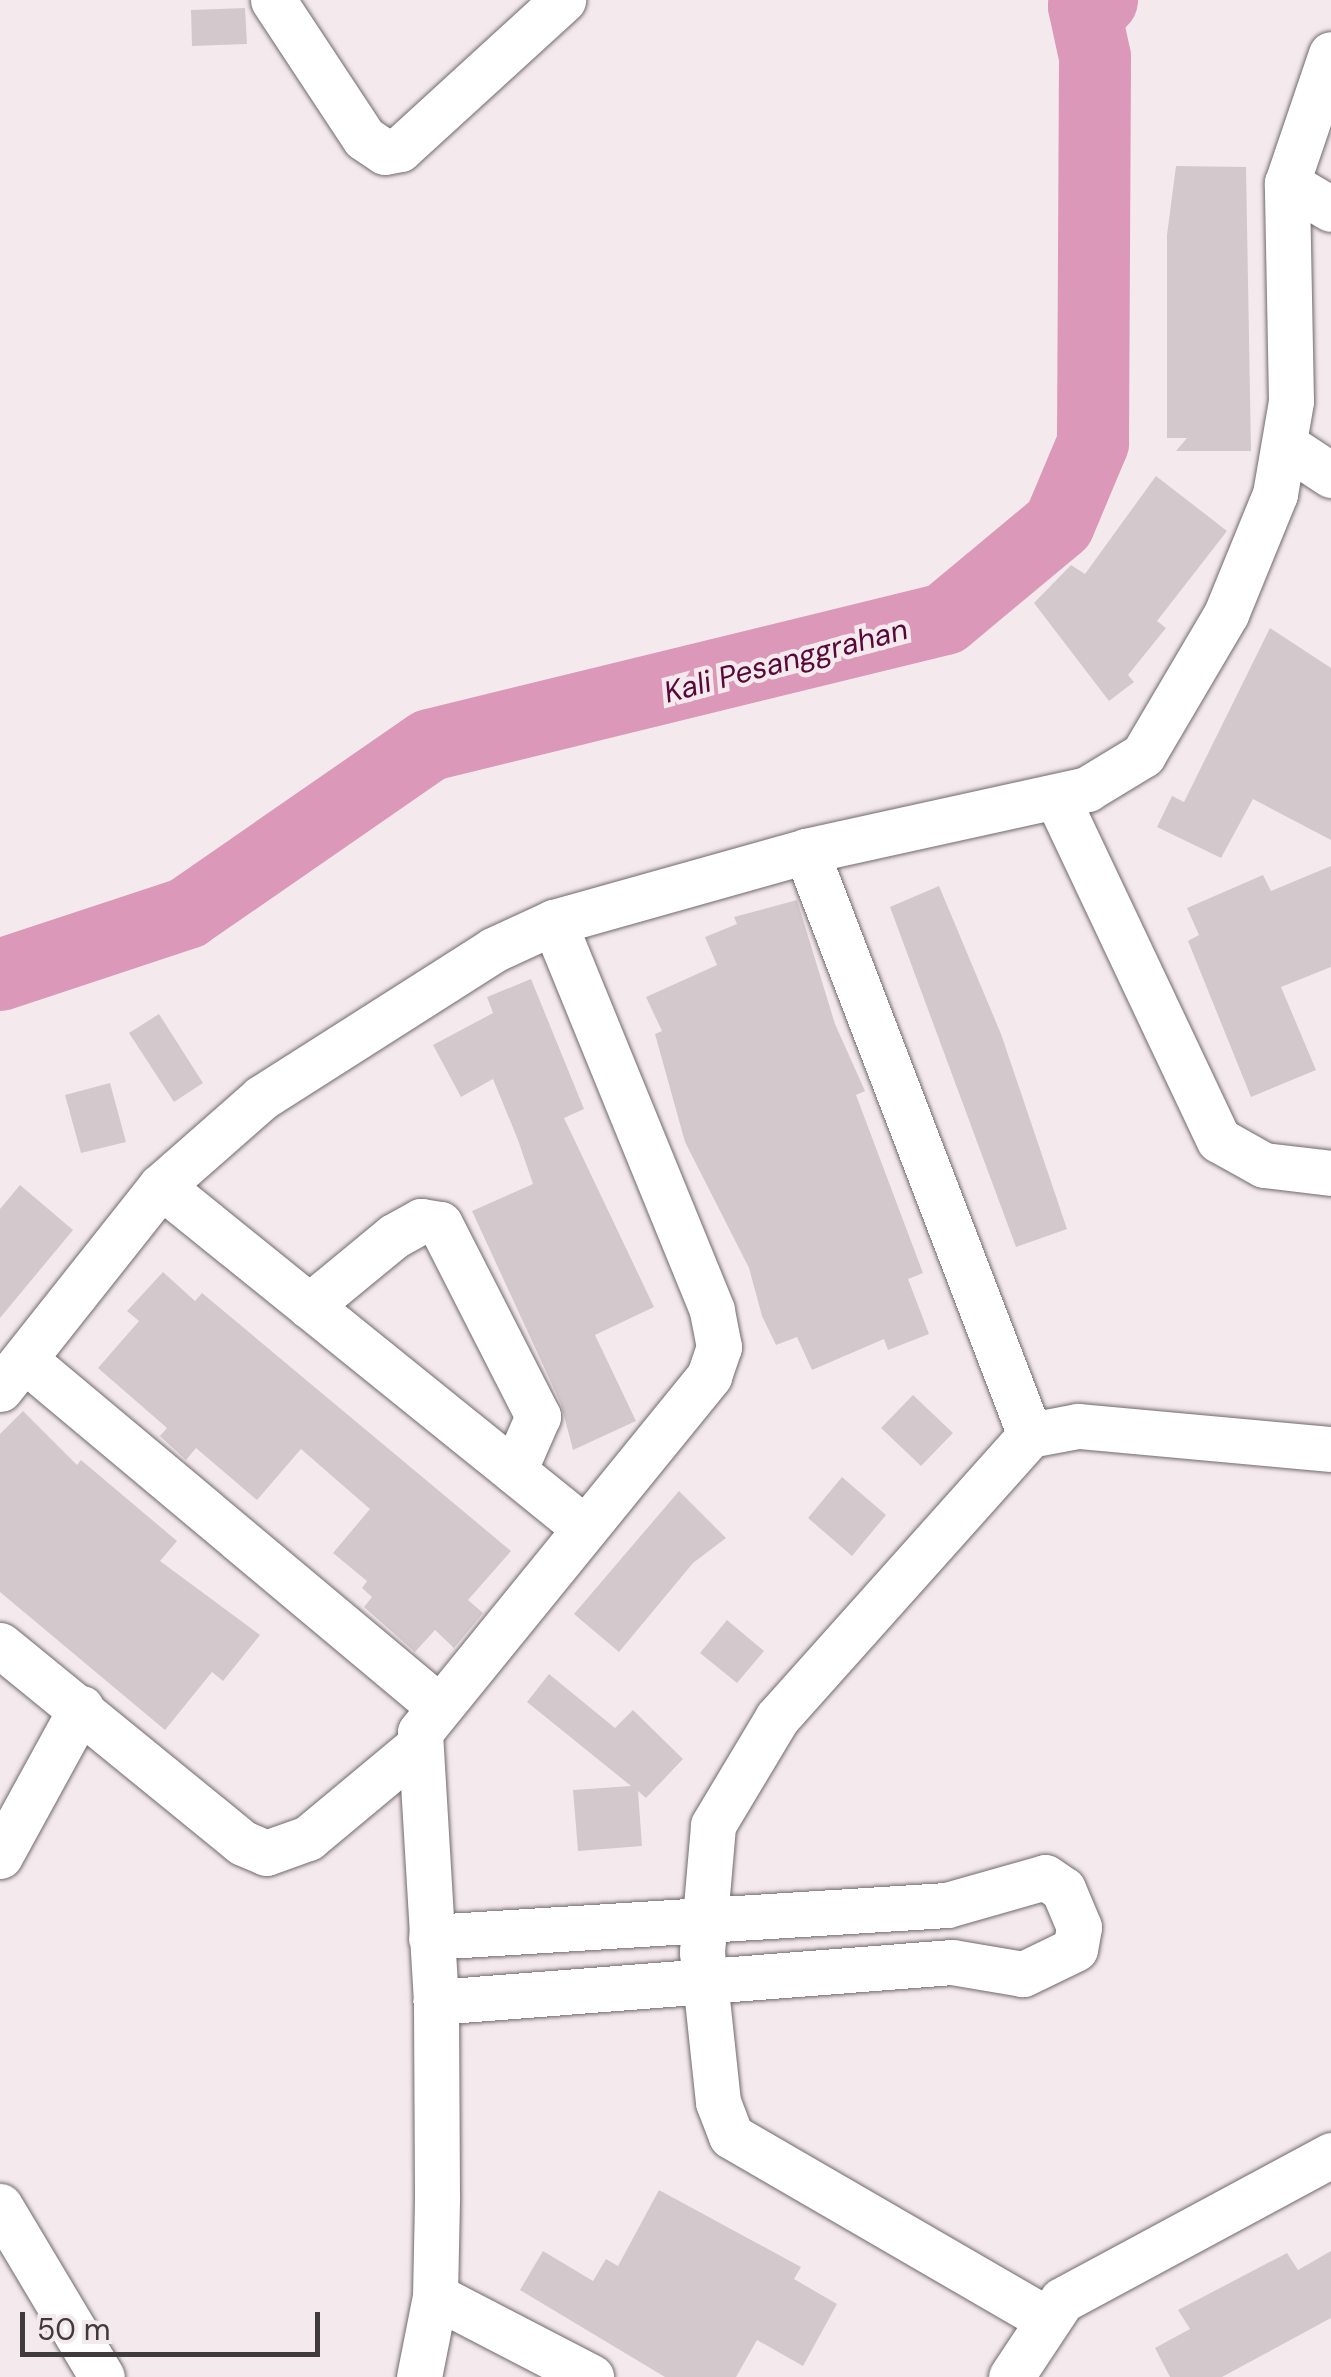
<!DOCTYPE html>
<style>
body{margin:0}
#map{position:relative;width:1331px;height:2377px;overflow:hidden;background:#f4eaee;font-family:"DM Sans",sans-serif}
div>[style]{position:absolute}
.river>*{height:72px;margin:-36px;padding:0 36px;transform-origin:36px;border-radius:36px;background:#db98b8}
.building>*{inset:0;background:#d3c9cd}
.roads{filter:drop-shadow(0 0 2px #71696c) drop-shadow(0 0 2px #71696c)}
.street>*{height:45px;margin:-22.5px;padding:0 22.5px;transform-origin:22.5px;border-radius:22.5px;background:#fff}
span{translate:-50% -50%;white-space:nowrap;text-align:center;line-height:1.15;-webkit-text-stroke:9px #f4eaee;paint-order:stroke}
.water-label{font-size:30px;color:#570738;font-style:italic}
.scale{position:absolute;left:20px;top:2312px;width:300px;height:45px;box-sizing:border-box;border:5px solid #3f3b3d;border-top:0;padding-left:12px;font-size:30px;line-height:35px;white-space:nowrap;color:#3f3b3d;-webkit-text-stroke:8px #f4eaee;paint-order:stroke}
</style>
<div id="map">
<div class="river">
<i style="left:0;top:975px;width:197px;rotate:-18.3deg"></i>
<i style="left:187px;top:913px;width:295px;rotate:-34.7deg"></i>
<i style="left:430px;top:745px;width:530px;rotate:-13.75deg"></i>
<i style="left:945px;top:619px;width:148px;rotate:-39.8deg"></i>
<i style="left:1059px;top:524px;width:88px;rotate:-67.2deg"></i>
<i style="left:1093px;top:443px;width:386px;rotate:-89.7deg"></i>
<i style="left:1095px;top:57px;width:52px;rotate:-102.2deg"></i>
<i style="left:1084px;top:6px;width:19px;rotate:-18deg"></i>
</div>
<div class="building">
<i style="clip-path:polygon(245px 8px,247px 44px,192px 46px,191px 10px)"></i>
<i style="clip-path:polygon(1176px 166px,1246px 167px,1251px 451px,1176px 451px,1187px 438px,1167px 438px,1167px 235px)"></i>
<i style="clip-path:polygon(1156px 476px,1227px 531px,1157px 621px,1166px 628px,1128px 675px,1134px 682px,1109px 701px,1034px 603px,1071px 565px,1085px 574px)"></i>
<i style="clip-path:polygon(1270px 628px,1331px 668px,1331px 840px,1253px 799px,1221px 858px,1157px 827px,1172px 796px,1184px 802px)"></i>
<i style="clip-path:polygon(1331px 866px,1331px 967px,1281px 987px,1316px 1070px,1251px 1097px,1188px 941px,1199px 935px,1187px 908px,1263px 875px,1271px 891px)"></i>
<i style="clip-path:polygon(939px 886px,1001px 1034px,1067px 1229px,1016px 1247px,890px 907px)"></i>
<i style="clip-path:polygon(797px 900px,835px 1024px,865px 1091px,856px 1095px,923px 1273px,908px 1279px,929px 1334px,888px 1350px,884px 1339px,812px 1370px,797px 1337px,776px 1345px,762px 1316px,749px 1268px,685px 1142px,655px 1034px,662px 1031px,646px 997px,717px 965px,705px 937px,737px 924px,734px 917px)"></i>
<i style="clip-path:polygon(531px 979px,584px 1109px,564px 1118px,654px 1307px,595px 1335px,636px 1421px,573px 1450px,561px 1404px,472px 1211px,533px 1184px,518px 1140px,493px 1079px,461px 1097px,433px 1045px,493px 1013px,487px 997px)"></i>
<i style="clip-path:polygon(159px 1014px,203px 1083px,174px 1102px,129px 1033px)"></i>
<i style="clip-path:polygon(110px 1083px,126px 1142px,81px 1153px,65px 1095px)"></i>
<i style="clip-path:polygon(20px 1185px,73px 1230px,0 1318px,0 1209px)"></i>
<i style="clip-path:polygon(163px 1272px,195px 1301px,202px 1293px,511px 1551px,468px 1600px,483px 1613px,454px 1648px,435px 1630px,415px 1652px,364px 1607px,372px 1597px,362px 1588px,367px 1581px,333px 1553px,370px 1509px,301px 1449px,257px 1500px,196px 1448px,186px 1460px,160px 1436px,167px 1428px,98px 1368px,139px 1321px,127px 1311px)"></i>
<i style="clip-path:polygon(913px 1395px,953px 1433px,921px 1466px,881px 1428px)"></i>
<i style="clip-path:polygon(23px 1411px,77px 1465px,81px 1460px,177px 1541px,160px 1561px,260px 1635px,223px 1681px,212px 1672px,165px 1730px,0 1592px,0 1434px)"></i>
<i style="clip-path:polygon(842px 1477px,886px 1515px,852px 1556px,808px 1518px)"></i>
<i style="clip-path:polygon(679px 1491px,726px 1538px,693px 1563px,619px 1652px,574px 1614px)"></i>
<i style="clip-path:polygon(727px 1620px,764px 1651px,737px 1683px,700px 1653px)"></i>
<i style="clip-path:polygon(549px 1674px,615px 1728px,633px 1710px,683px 1759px,646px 1798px,638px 1791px,642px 1846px,578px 1851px,573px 1790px,631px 1786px,527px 1702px)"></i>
<i style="clip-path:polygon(659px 2190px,801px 2267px,794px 2279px,837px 2304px,803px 2366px,757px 2340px,736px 2377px,665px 2377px,520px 2290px,543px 2251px,593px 2281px,606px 2259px,618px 2266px)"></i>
<i style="clip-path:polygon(1331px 2251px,1331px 2318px,1222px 2377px,1170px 2377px,1155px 2348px,1190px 2329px,1178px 2310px,1287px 2253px,1298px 2270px)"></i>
</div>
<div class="roads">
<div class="street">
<i style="left:273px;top:0;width:165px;rotate:56.6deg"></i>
<i style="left:364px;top:138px;width:25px;rotate:34deg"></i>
<i style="left:385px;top:152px;width:15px;rotate:-11deg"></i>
<i style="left:400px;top:149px;width:221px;rotate:-42.4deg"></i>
<i style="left:1287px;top:183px;width:51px;rotate:30.6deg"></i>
<i style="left:1287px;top:446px;width:53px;rotate:33.4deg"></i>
<i style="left:1057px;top:798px;width:378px;rotate:64.7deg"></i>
<i style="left:1219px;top:1140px;width:51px;rotate:29.1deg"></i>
<i style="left:1264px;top:1165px;width:67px;rotate:6.8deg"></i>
<i style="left:806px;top:851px;width:625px;rotate:69.02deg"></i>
<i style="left:161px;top:1186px;width:541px;rotate:38.92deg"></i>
<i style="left:309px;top:1306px;width:110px;rotate:-39.5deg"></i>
<i style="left:394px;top:1236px;width:31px;rotate:-29deg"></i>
<i style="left:421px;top:1221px;width:19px;rotate:9deg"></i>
<i style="left:440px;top:1224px;width:216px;rotate:63deg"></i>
<i style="left:538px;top:1416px;width:60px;rotate:113.6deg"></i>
<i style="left:25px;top:1360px;width:537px;rotate:39.94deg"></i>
<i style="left:0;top:1389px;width:259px;rotate:-51.6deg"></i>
<i style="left:161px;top:1186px;width:133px;rotate:-41.3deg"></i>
<i style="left:261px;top:1098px;width:275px;rotate:-32.5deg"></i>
<i style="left:493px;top:950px;width:67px;rotate:-24.7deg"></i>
<i style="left:554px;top:922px;width:262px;rotate:-15.7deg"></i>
<i style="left:806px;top:851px;width:288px;rotate:-12.4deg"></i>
<i style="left:1087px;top:789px;width:66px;rotate:-31.3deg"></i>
<i style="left:1143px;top:755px;width:164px;rotate:-59.5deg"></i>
<i style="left:1226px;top:614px;width:130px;rotate:-67.8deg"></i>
<i style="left:1275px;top:494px;width:94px;rotate:-80.2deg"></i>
<i style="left:1291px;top:401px;width:218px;rotate:-91.1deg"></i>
<i style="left:1287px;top:183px;width:136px;rotate:-71.2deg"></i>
<i style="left:0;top:1645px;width:313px;rotate:39.2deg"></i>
<i style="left:243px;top:1843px;width:25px;rotate:23deg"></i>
<i style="left:266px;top:1853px;width:45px;rotate:-19.7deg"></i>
<i style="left:308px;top:1838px;width:141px;rotate:-39.8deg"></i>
<i style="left:0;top:1856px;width:169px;rotate:-61.3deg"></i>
<i style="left:431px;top:1937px;width:517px;rotate:-3.55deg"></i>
<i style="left:947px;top:1905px;width:102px;rotate:-15.9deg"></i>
<i style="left:1045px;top:1877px;width:22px;rotate:34deg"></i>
<i style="left:1063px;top:1889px;width:41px;rotate:67.2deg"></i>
<i style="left:1079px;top:1927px;width:22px;rotate:100deg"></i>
<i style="left:1075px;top:1949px;width:58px;rotate:154.3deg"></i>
<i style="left:1023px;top:1974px;width:72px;rotate:-170.4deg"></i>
<i style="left:952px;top:1962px;width:518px;rotate:175.57deg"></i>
<i style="left:0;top:2206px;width:199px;rotate:59.2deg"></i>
<i style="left:435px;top:2296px;width:176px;rotate:27.4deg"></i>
<i style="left:1045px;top:2318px;width:363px;rotate:-149.9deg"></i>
<i style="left:731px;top:2136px;width:36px;rotate:-111deg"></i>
<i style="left:718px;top:2102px;width:151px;rotate:-96.1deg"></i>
<i style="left:702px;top:1952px;width:127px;rotate:-85deg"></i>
<i style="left:713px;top:1825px;width:125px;rotate:-59.1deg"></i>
<i style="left:777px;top:1718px;width:380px;rotate:-48.2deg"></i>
<i style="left:1030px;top:1435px;width:49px;rotate:-10.6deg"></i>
<i style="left:1078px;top:1426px;width:254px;rotate:5.2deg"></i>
<i style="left:419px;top:2377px;width:83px;rotate:-78.8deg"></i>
<i style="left:435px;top:2296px;width:99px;rotate:-88.8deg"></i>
<i style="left:437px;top:2197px;width:195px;rotate:-90.3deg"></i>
<i style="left:436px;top:2002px;width:270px;rotate:-93.4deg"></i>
<i style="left:420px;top:1732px;width:459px;rotate:-50.9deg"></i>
<i style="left:709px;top:1376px;width:31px;rotate:-71deg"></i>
<i style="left:719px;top:1347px;width:38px;rotate:-101deg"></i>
<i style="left:712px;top:1310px;width:419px;rotate:-112.2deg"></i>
<i style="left:1011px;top:2377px;width:92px;rotate:-56.5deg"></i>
<i style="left:1062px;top:2300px;width:306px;rotate:-28.3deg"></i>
</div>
</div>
<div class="water-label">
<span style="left:786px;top:661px;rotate:-15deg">Kali Pesanggrahan</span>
</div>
<div class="scale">50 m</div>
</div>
